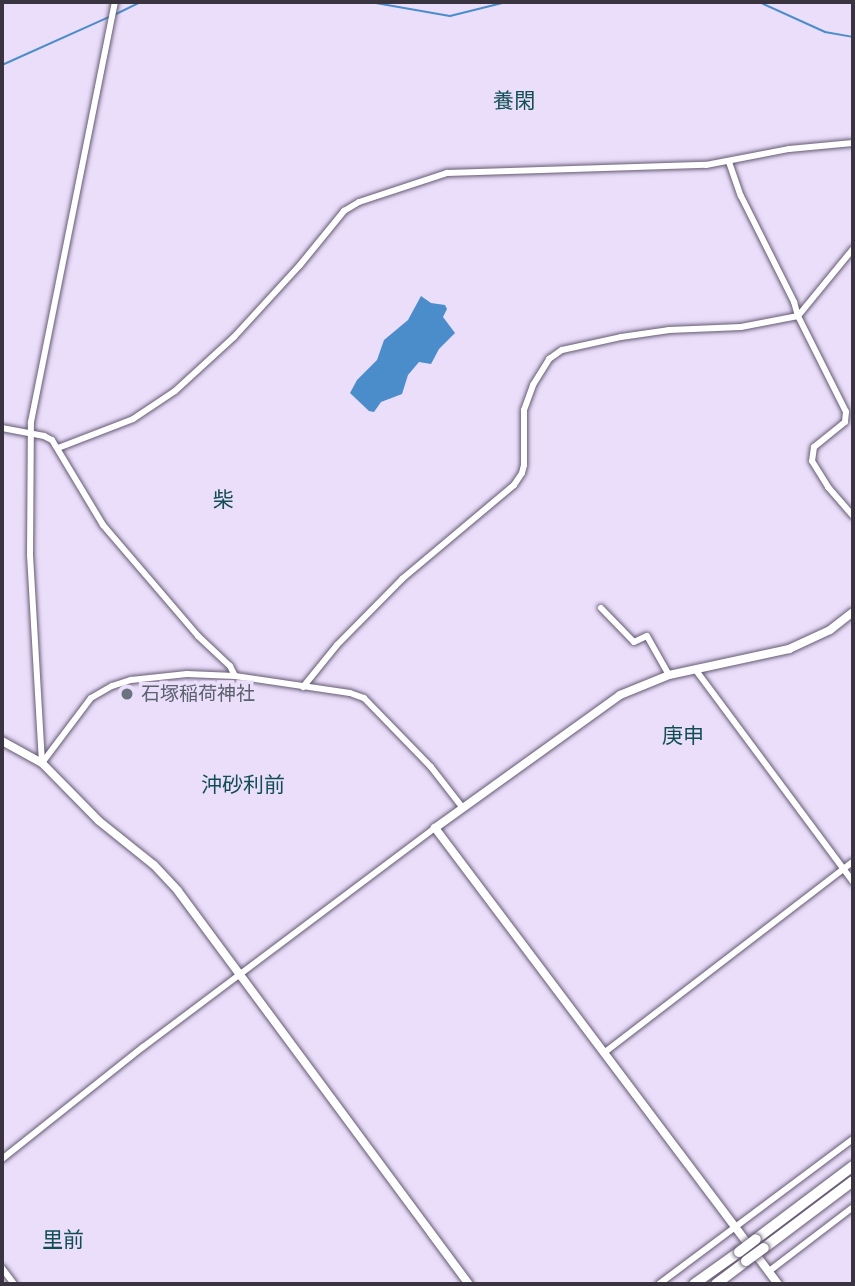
<!DOCTYPE html>
<meta charset="utf-8">
<style>
body{margin:0}
#map{position:relative;width:855px;height:1286px;overflow:hidden;background:#eadefb;font-family:"Crimson Pro","Noto Sans JP",serif}
div>[style]{position:absolute}
.water>*{inset:0;background:#4b8dcb}
.stream>*{height:2px;margin:-1px;padding:0 1px;transform-origin:1px;border-radius:1px;background:#4b8dcb}
.roads{filter:drop-shadow(0 0 2px #655a72) drop-shadow(0 0 2px #655a72)}
.street>*{height:6px;margin:-3px;padding:0 3px;transform-origin:3px;border-radius:3px;background:#fff}
.secondary>*{height:8px;margin:-4px;padding:0 4px;transform-origin:4px;border-radius:4px;background:#fff}
.highway>*{height:10px;margin:-5px;padding:0 5px;transform-origin:5px;border-radius:5px;background:#fff}
.bridges{filter:drop-shadow(0 0 2px #655a72) drop-shadow(0 0 2px #655a72)}
.highway-bridge>*{height:10px;margin:-5px;padding:0 5px;transform-origin:5px;border-radius:5px;background:#fff}
.dots>*{width:19px;height:19px;translate:-50% -50%;box-sizing:border-box;border:4px solid #eadefb;border-radius:50%}
span{translate:-50% -50%;white-space:nowrap;text-align:center;line-height:1.15;-webkit-text-stroke:7px #eadefb;paint-order:stroke}
.worship-label{font-size:19px;color:#5b616d}
.left{translate:0 -50%;text-align:left}
.neighbourhood-label{font-size:21px;color:#114d55}
.frame{position:absolute;inset:0;border:4px solid #39343f;pointer-events:none}
</style>
<div id="map">
<div class="water">
<i style="clip-path:polygon(421px 296px,431px 303px,445px 305px,447px 309px,443px 317px,455px 333px,439px 349px,431px 364px,419px 362px,408px 375px,402px 394px,381px 402px,374px 412px,369px 411px,350px 393px,357px 380px,377px 360px,384px 340px,408px 320px)"></i>
</div>
<div class="stream">
<i style="left:370px;top:2px;width:81px;rotate:9.9deg"></i>
<i style="left:450px;top:16px;width:58px;rotate:-14deg"></i>
<i style="left:759px;top:2px;width:72px;rotate:24.4deg"></i>
<i style="left:825px;top:32px;width:28px;rotate:10deg"></i>
<i style="left:114px;top:15px;width:30px;rotate:-26deg"></i>
<i style="left:2px;top:65px;width:117px;rotate:-24.2deg"></i>
</div>
<div class="roads">
<div class="street">
<i style="left:729px;top:162px;width:36px;rotate:71deg"></i>
<i style="left:741px;top:196px;width:119px;rotate:63.4deg"></i>
<i style="left:794px;top:302px;width:15px;rotate:74deg"></i>
<i style="left:798px;top:316px;width:107px;rotate:63.4deg"></i>
<i style="left:846px;top:412px;width:10px;rotate:96deg"></i>
<i style="left:845px;top:422px;width:40px;rotate:141deg"></i>
<i style="left:814px;top:447px;width:14px;rotate:98deg"></i>
<i style="left:812px;top:461px;width:31px;rotate:58deg"></i>
<i style="left:828px;top:487px;width:38px;rotate:49deg"></i>
<i style="left:2px;top:428px;width:43px;rotate:10.8deg"></i>
<i style="left:44px;top:436px;width:9px;rotate:27deg"></i>
<i style="left:52px;top:440px;width:99px;rotate:59deg"></i>
<i style="left:103px;top:525px;width:146px;rotate:49.4deg"></i>
<i style="left:198px;top:636px;width:44px;rotate:43.2deg"></i>
<i style="left:230px;top:666px;width:11px;rotate:63deg"></i>
<i style="left:58px;top:448px;width:80px;rotate:-21.1deg"></i>
<i style="left:133px;top:419px;width:50px;rotate:-33.7deg"></i>
<i style="left:175px;top:391px;width:80px;rotate:-42.5deg"></i>
<i style="left:234px;top:337px;width:98px;rotate:-47.5deg"></i>
<i style="left:300px;top:265px;width:70px;rotate:-50.8deg"></i>
<i style="left:344px;top:211px;width:17px;rotate:-31deg"></i>
<i style="left:359px;top:202px;width:93px;rotate:-18.2deg"></i>
<i style="left:447px;top:173px;width:259px;rotate:-1.8deg"></i>
<i style="left:706px;top:165px;width:85px;rotate:-10.9deg"></i>
<i style="left:789px;top:149px;width:64px;rotate:-5.4deg"></i>
<i style="left:601px;top:608px;width:47px;rotate:45.9deg"></i>
<i style="left:634px;top:642px;width:14px;rotate:-25deg"></i>
<i style="left:647px;top:636px;width:45px;rotate:60.6deg"></i>
<i style="left:695px;top:669px;width:265px;rotate:53.4deg"></i>
<i style="left:303px;top:687px;width:54px;rotate:-51deg"></i>
<i style="left:337px;top:645px;width:93px;rotate:-45.4deg"></i>
<i style="left:402px;top:579px;width:146px;rotate:-40deg"></i>
<i style="left:514px;top:485px;width:14px;rotate:-56deg"></i>
<i style="left:522px;top:473px;width:8px;rotate:-76deg"></i>
<i style="left:524px;top:465px;width:55px;rotate:-90deg"></i>
<i style="left:524px;top:410px;width:27px;rotate:-70deg"></i>
<i style="left:533px;top:385px;width:31px;rotate:-58deg"></i>
<i style="left:549px;top:359px;width:16px;rotate:-35deg"></i>
<i style="left:562px;top:350px;width:60px;rotate:-12.4deg"></i>
<i style="left:621px;top:337px;width:49px;rotate:-8.3deg"></i>
<i style="left:669px;top:330px;width:72px;rotate:-2.4deg"></i>
<i style="left:741px;top:327px;width:58px;rotate:-10.9deg"></i>
<i style="left:798px;top:316px;width:87px;rotate:-50.6deg"></i>
<i style="left:42px;top:763px;width:208px;rotate:-93.3deg"></i>
<i style="left:30px;top:555px;width:133px;rotate:-89.6deg"></i>
<i style="left:31px;top:422px;width:428px;rotate:-78.7deg"></i>
<i style="left:42px;top:763px;width:81px;rotate:-53deg"></i>
<i style="left:91px;top:698px;width:24px;rotate:-30deg"></i>
<i style="left:112px;top:686px;width:20px;rotate:-18deg"></i>
<i style="left:131px;top:680px;width:56px;rotate:-6.1deg"></i>
<i style="left:187px;top:674px;width:48px;rotate:2.4deg"></i>
<i style="left:235px;top:676px;width:116px;rotate:8.4deg"></i>
<i style="left:350px;top:693px;width:15px;rotate:20deg"></i>
<i style="left:364px;top:698px;width:96px;rotate:45.8deg"></i>
<i style="left:431px;top:767px;width:51px;rotate:52.2deg"></i>
<i style="left:605px;top:1052px;width:312px;rotate:-37.5deg"></i>
<i style="left:2px;top:1159px;width:180px;rotate:-38.5deg"></i>
<i style="left:143px;top:1047px;width:365px;rotate:-36.9deg"></i>
<i style="left:2px;top:1268px;width:20px;rotate:53deg"></i>
<i style="left:768px;top:1272px;width:107px;rotate:-37.4deg"></i>
<i style="left:659px;top:1284px;width:242px;rotate:-36.8deg"></i>
</div>
<div class="secondary">
<i style="left:2px;top:741px;width:46px;rotate:28.8deg"></i>
<i style="left:42px;top:763px;width:81px;rotate:45.5deg"></i>
<i style="left:99px;top:821px;width:70px;rotate:38.7deg"></i>
<i style="left:154px;top:865px;width:35px;rotate:47deg"></i>
<i style="left:178px;top:891px;width:489px;rotate:53.5deg"></i>
<i style="left:778px;top:1284px;width:571px;rotate:-126.95deg"></i>
<i style="left:435px;top:828px;width:228px;rotate:-35.7deg"></i>
<i style="left:620px;top:695px;width:53px;rotate:-22.2deg"></i>
<i style="left:669px;top:675px;width:123px;rotate:-12.2deg"></i>
<i style="left:789px;top:649px;width:45px;rotate:-24.9deg"></i>
<i style="left:830px;top:630px;width:29px;rotate:-38deg"></i>
</div>
<div class="highway">
<i style="left:756px;top:1239px;width:121px;rotate:-37deg"></i>
<i style="left:764px;top:1248px;width:111px;rotate:-37deg"></i>
<i style="left:694px;top:1284px;width:55px;rotate:-35.4deg"></i>
<i style="left:716px;top:1284px;width:38px;rotate:-37deg"></i>
</div>
</div>
<div class="bridges">
<div class="highway-bridge">
<i style="left:739px;top:1252px;width:21px;rotate:-37deg"></i>
<i style="left:746px;top:1261px;width:22px;rotate:-36deg"></i>
</div>
</div>
<div class="dots">
<i style="left:127px;top:694px;background:#6b7280"></i>
</div>
<div class="worship-label">
<span class="left" style="left:141px;top:694px">石塚稲荷神社</span>
</div>
<div class="neighbourhood-label">
<span style="left:514px;top:101px">養閑</span>
<span style="left:223px;top:500px">柴</span>
<span style="left:683px;top:736px">庚申</span>
<span style="left:243px;top:785px">沖砂利前</span>
<span style="left:63px;top:1240px">里前</span>
</div>
<div class="frame"></div>
</div>
